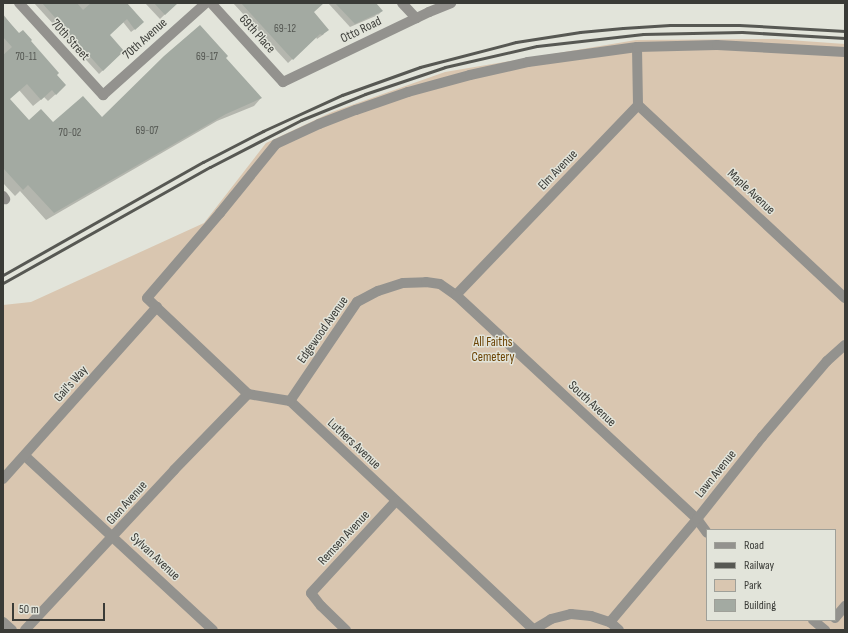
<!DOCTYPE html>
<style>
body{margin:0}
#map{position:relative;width:848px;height:633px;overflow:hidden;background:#e2e4da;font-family:"Sofia Sans Condensed",sans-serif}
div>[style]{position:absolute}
.green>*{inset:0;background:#d9c6b0}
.shadow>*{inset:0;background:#0003}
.building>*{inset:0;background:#a3aaa2}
.minor>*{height:10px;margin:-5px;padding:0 5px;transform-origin:5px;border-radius:5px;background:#93928e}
.rail>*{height:3px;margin:-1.5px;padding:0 1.5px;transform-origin:1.5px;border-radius:1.5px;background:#575853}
span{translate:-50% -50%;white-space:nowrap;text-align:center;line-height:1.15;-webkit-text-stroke:3px #e2e4da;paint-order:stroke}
.number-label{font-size:11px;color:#545752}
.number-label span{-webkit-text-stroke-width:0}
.street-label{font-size:13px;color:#3a3b37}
.park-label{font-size:13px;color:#6c4405}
.frame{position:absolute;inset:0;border:4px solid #3a3b37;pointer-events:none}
.legend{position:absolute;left:706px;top:529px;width:130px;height:92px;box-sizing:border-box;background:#e2e4da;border:1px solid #9fa099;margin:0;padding:5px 7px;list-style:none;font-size:12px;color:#3a3b37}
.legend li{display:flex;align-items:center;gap:8px;height:20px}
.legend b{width:20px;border:1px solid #9fa099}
.scale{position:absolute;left:12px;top:603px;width:93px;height:18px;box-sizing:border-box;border:2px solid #3a3b37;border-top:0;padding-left:5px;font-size:12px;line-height:14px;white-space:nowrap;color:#3a3b37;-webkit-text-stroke:3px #e2e4da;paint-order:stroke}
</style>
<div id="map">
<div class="green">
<i style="clip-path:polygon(evenodd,775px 39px,845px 44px,845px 630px,3px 630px,3px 305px,31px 302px,204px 223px,266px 143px,332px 112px,445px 72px,636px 40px,775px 39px,707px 530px,835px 530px,835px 620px,707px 620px,707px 530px)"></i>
</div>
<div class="shadow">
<i style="clip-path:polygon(34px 3px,123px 3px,139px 26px,131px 32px,123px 22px,109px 35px,123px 51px,99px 74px)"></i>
<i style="clip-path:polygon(145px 3px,177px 3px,160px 19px)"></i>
<i style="clip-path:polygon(233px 3px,323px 3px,313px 12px,324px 34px,317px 39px,316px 37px,288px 63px)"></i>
<i style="clip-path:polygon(328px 3px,375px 3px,382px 11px,378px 15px,350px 27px)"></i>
<i style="clip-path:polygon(3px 14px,19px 35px,30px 41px,56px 75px,57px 93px,48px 101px,44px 97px,33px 106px,19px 90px,9px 99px,29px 121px,53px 124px,102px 118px,224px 58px,261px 98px,254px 106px,217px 121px,46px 220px,20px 191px,15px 196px,3px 183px,3px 57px,5px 55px,3px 52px)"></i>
</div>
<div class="building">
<i style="clip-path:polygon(42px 3px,77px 3px,83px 10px,91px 3px,127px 3px,144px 22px,135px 30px,127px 19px,110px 35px,124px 51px,103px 71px)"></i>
<i style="clip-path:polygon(154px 3px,178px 3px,165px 15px)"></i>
<i style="clip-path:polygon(241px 3px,324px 3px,314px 12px,329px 30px,322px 35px,320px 34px,293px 60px)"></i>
<i style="clip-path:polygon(335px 3px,376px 3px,383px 11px,355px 24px)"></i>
<i style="clip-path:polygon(3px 15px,19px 33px,23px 30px,32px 40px,31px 41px,59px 73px,57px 75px,66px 85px,56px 95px,52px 90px,41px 100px,27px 84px,10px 99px,29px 120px,41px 109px,53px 122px,83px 96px,102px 117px,164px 56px,200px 25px,228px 56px,226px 58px,262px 98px,226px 114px,54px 213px,28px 185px,23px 190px,3px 168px,3px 55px,12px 47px,3px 37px)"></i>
</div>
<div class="minor">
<i style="left:19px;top:3px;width:125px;rotate:47.6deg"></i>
<i style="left:103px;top:95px;width:138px;rotate:-41.8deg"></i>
<i style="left:211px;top:3px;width:107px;rotate:47.7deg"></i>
<i style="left:283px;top:82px;width:162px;rotate:-25.6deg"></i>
<i style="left:429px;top:12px;width:24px;rotate:-22deg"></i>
<i style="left:402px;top:3px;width:21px;rotate:47deg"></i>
<i style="left:638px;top:105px;width:283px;rotate:43deg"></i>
<i style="left:3px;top:196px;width:4px;rotate:56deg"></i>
<i style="left:456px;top:295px;width:263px;rotate:-46.2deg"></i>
<i style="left:638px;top:105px;width:58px;rotate:-91deg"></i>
<i style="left:290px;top:401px;width:120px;rotate:-55.9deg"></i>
<i style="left:357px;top:302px;width:24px;rotate:-28deg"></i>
<i style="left:378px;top:291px;width:26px;rotate:-18deg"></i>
<i style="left:403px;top:283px;width:23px;rotate:-2deg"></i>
<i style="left:426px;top:282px;width:14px;rotate:8deg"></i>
<i style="left:440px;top:284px;width:19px;rotate:35deg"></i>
<i style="left:456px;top:295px;width:329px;rotate:42.9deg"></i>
<i style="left:697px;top:519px;width:17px;rotate:54deg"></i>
<i style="left:25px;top:456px;width:256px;rotate:42.8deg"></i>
<i style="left:3px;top:479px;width:231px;rotate:-48.2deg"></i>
<i style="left:835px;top:618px;width:16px;rotate:-50deg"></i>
<i style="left:813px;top:620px;width:16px;rotate:40deg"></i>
<i style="left:3px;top:622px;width:12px;rotate:42deg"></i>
<i style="left:610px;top:622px;width:135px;rotate:-49.8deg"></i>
<i style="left:697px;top:519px;width:105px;rotate:-51.6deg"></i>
<i style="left:762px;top:437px;width:100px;rotate:-49.5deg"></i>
<i style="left:827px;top:361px;width:24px;rotate:-42deg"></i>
<i style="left:533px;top:629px;width:333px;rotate:-136.8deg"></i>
<i style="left:290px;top:401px;width:43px;rotate:-170.5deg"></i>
<i style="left:248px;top:394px;width:139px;rotate:-136.5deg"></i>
<i style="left:147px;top:298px;width:112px;rotate:-49.3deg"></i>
<i style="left:220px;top:213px;width:89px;rotate:-50.9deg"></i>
<i style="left:276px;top:144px;width:47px;rotate:-24.9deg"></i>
<i style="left:319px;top:124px;width:40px;rotate:-21deg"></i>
<i style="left:356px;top:110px;width:55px;rotate:-19.1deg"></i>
<i style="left:408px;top:92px;width:64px;rotate:-15.3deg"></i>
<i style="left:470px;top:75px;width:59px;rotate:-12.6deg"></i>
<i style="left:528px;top:62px;width:110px;rotate:-7.8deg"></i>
<i style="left:637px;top:47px;width:80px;rotate:-1.4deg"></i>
<i style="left:717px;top:45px;width:128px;rotate:3.1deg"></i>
<i style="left:25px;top:630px;width:219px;rotate:-47deg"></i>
<i style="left:174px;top:470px;width:106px;rotate:-45.8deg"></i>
<i style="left:346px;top:630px;width:35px;rotate:-136deg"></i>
<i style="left:321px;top:606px;width:16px;rotate:-128deg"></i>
<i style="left:311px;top:593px;width:125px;rotate:-47.3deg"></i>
<i style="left:533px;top:630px;width:21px;rotate:-31deg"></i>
<i style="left:551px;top:619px;width:21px;rotate:-14deg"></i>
<i style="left:571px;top:614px;width:20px;rotate:6deg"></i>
<i style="left:591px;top:616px;width:20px;rotate:18deg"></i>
<i style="left:610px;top:622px;width:12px;rotate:42deg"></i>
</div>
<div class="rail">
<i style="left:3px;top:275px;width:230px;rotate:-29.5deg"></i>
<i style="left:203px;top:162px;width:68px;rotate:-27.3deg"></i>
<i style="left:263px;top:131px;width:87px;rotate:-24.5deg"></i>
<i style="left:342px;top:95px;width:83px;rotate:-19.7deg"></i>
<i style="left:420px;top:67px;width:99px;rotate:-14.6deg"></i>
<i style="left:516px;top:42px;width:65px;rotate:-8.9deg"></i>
<i style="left:580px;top:32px;width:43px;rotate:-5.3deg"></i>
<i style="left:623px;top:28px;width:47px;rotate:-3.7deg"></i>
<i style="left:670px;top:25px;width:69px"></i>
<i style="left:739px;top:25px;width:106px;rotate:3.2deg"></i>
<i style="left:3px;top:283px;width:237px;rotate:-29.3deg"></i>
<i style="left:210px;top:167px;width:102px;rotate:-27.3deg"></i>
<i style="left:301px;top:120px;width:69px;rotate:-22.1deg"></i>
<i style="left:365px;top:94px;width:84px;rotate:-18.6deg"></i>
<i style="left:445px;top:67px;width:94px;rotate:-12.9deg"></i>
<i style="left:537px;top:46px;width:107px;rotate:-6.5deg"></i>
<i style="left:643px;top:34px;width:99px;rotate:-1.2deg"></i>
<i style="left:742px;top:32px;width:103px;rotate:3.3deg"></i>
</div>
<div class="number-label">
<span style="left:285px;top:29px">69-12</span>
<span style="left:26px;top:57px">70-11</span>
<span style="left:207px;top:57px">69-17</span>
<span style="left:147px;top:131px">69-07</span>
<span style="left:70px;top:133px">70-02</span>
</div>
<div class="street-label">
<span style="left:361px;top:30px;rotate:-26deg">Otto Road</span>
<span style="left:257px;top:34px;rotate:48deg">69th Place</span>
<span style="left:145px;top:39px;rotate:-42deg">70th Avenue</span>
<span style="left:70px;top:40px;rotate:48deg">70th Street</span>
<span style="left:558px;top:170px;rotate:-46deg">Elm Avenue</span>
<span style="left:751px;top:192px;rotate:43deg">Maple Avenue</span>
<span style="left:323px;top:330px;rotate:-55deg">Edgewood Avenue</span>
<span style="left:71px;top:384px;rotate:-48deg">Gail's Way</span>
<span style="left:592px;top:404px;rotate:43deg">South Avenue</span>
<span style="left:354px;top:444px;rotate:43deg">Luthers Avenue</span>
<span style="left:716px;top:474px;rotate:-51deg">Lawn Avenue</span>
<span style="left:127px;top:503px;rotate:-48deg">Glen Avenue</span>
<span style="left:344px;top:538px;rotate:-47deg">Remsen Avenue</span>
<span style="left:155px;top:557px;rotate:43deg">Sylvan Avenue</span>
</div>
<div class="park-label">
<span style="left:493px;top:350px">All Faiths<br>Cemetery</span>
</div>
<div class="frame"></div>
<ul class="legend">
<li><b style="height:5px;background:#93928e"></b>Road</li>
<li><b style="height:5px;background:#575853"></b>Railway</li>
<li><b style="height:11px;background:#d9c6b0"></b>Park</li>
<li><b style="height:11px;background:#a3aaa2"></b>Building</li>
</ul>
<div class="scale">50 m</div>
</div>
